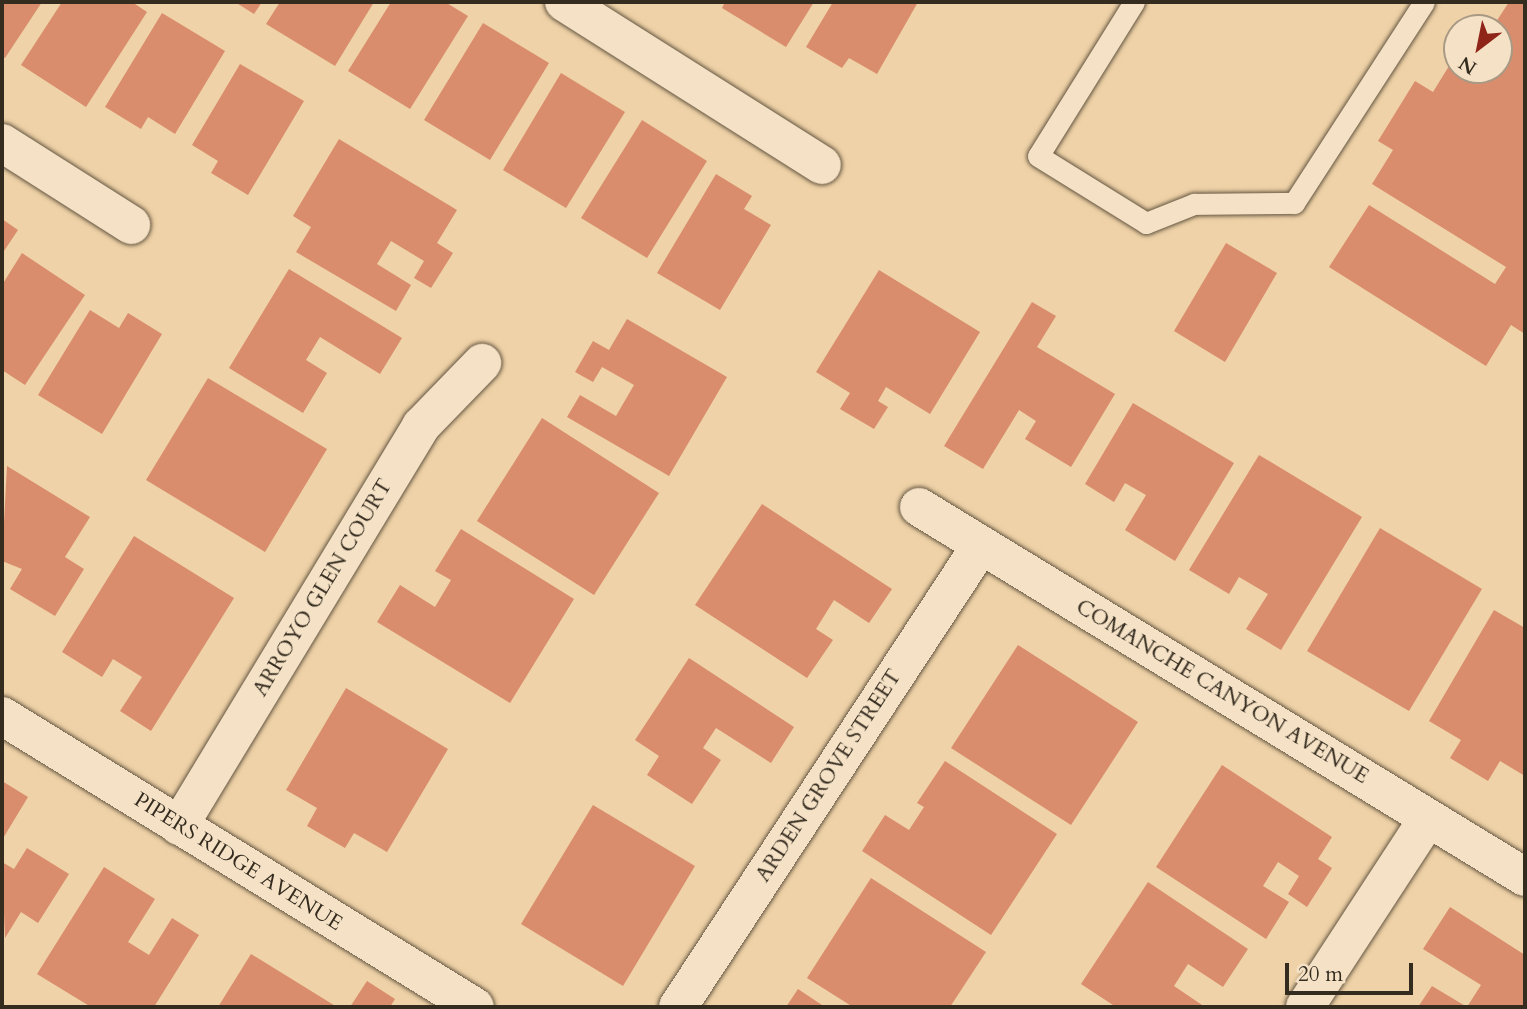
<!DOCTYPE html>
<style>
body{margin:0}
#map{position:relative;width:1527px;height:1009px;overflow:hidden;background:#efd2a7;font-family:Cardo,serif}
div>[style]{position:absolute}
.building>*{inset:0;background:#d98d6d}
.roads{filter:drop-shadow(0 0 2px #645642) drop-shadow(0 0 2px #645642)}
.service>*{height:21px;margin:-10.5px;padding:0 10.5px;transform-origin:10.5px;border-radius:10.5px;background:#f5e2c6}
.minor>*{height:38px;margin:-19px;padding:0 19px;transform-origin:19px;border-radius:19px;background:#f5e2c6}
span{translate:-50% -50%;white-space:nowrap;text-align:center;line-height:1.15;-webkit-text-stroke:6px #f5e2c6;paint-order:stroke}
.street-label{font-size:21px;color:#352c20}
.frame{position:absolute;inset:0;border:4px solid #352c20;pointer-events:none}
.north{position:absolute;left:1443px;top:14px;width:70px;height:70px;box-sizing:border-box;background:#f5e2c6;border:2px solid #a89984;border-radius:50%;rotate:212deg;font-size:19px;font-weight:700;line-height:28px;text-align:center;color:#352c20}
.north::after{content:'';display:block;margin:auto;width:24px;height:32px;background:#8f2418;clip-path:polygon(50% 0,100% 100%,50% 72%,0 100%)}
.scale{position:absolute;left:1285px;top:963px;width:128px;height:32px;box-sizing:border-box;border:4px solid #352c20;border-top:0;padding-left:9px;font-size:21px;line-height:24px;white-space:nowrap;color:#352c20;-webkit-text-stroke:5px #f5e2c6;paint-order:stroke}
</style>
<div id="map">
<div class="building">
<i style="clip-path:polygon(2px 2px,42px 2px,5px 58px,2px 56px)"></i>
<i style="clip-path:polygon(62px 2px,132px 2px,147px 12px,86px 107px,21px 65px)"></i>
<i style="clip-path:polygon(235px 2px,262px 2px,254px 14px)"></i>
<i style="clip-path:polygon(280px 2px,374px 2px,335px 66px,266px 24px)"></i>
<i style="clip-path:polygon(391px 2px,445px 2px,468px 16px,410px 109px,348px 71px)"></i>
<i style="clip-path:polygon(725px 2px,814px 2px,786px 47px,722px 8px)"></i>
<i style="clip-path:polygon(833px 2px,918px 2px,877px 74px,849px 58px,842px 68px,806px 47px)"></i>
<i style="clip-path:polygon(1509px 2px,1525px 2px,1525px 334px,1511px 325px,1486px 366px,1329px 267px,1369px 205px,1495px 284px,1506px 267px,1372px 184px,1393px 150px,1378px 141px,1415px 81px,1433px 92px,1457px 53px,1457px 70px,1499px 70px,1499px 28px,1492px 28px)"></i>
<i style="clip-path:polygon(162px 13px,225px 51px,175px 134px,148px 117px,141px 129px,105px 107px)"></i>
<i style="clip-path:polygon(483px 23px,549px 63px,490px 160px,424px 120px)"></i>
<i style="clip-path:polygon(240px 64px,304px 101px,248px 195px,211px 173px,218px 161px,192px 145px)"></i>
<i style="clip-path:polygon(561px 73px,625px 112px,566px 208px,503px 170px)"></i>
<i style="clip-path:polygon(642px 120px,707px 161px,647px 258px,581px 218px)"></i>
<i style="clip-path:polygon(339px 139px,457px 210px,437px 243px,453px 253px,431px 288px,414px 278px,424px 261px,391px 241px,377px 264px,411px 285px,396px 311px,296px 252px,311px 227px,293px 216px)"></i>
<i style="clip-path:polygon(716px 174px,752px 196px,744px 209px,771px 225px,720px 310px,657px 273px)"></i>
<i style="clip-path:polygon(2px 219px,18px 230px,2px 254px)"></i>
<i style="clip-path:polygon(1226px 243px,1277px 273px,1225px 362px,1174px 331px)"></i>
<i style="clip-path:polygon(22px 253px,85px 295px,25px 385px,2px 370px,2px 285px)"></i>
<i style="clip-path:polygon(289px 269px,402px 338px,380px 374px,320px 337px,306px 360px,327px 373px,303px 413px,229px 368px)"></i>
<i style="clip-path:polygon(879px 270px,980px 332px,930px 414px,886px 387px,878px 401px,888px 407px,874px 429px,840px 409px,850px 393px,816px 372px)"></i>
<i style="clip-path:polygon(1032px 302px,1056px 316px,1037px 347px,1115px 394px,1071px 467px,1025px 439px,1036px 421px,1019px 410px,983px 469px,944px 446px)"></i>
<i style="clip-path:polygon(90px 310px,119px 328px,128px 313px,162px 334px,102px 434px,38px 395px)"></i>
<i style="clip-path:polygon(627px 319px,727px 377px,669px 476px,567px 417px,580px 395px,616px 416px,634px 385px,602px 367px,593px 382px,575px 372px,593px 341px,609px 350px)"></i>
<i style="clip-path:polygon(208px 378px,327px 449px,265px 552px,146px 480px)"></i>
<i style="clip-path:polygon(1133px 403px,1234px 463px,1175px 561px,1125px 530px,1146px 495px,1125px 483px,1114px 502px,1085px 484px)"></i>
<i style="clip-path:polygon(542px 418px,659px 493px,594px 595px,477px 521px)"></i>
<i style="clip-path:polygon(1259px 455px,1362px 517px,1281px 650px,1246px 629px,1268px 594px,1239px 577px,1229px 594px,1189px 570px)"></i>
<i style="clip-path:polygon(7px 466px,90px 517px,65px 557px,84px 569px,55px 616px,10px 589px,22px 569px,2px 561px)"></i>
<i style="clip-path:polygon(762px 504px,892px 589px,869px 623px,834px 600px,816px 629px,833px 640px,807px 678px,695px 605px)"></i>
<i style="clip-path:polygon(1380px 528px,1482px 589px,1409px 711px,1307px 651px)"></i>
<i style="clip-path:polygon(461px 529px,574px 599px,510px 703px,377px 622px,400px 585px,435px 607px,451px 580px,435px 571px)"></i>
<i style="clip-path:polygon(134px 536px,234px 598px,151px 731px,120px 711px,142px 677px,113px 659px,102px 677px,62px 652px)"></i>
<i style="clip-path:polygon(1494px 610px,1525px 628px,1525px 776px,1500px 761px,1488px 781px,1450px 758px,1461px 740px,1429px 721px)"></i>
<i style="clip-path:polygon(1018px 645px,1138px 722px,1071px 825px,951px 748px)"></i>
<i style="clip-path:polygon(689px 658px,794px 727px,771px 763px,716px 728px,703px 748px,721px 760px,692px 804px,647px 775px,659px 756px,635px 740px)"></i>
<i style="clip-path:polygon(346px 688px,448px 749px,387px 852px,354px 833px,345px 848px,307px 826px,317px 808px,286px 790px)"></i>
<i style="clip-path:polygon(945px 761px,1057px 834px,991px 935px,862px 851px,885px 815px,909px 830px,924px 807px,917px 803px)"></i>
<i style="clip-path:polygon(1222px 765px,1332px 837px,1318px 859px,1332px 868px,1307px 907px,1288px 894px,1299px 876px,1278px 862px,1263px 886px,1289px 902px,1266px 939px,1156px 867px)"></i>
<i style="clip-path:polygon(2px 781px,28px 797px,2px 840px)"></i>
<i style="clip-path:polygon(593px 805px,695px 866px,623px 986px,521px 924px)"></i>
<i style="clip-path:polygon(27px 848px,69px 874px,38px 923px,21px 912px,5px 938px,2px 862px,14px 869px)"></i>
<i style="clip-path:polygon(104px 867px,155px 899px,128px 942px,149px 955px,172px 918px,199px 935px,154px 1007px,91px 1007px,37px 974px)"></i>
<i style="clip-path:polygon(871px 878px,986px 952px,950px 1007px,853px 1007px,807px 978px)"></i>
<i style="clip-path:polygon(1148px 882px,1248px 949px,1223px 987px,1188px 964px,1174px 986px,1205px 1007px,1116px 1007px,1081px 984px)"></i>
<i style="clip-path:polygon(1450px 907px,1525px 955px,1525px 1007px,1467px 1007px,1481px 985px,1423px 949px)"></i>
<i style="clip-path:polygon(251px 954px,337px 1007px,218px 1007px)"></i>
<i style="clip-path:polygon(367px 981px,395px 999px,390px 1007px,350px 1007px)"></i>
<i style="clip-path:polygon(1432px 986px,1467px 1007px,1418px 1007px)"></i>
<i style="clip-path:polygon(798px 989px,825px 1007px,786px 1007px)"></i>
</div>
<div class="roads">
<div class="service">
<i style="left:1134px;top:2px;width:181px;rotate:121.9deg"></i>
<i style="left:1038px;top:156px;width:127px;rotate:31.8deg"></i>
<i style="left:1146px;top:223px;width:52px;rotate:-21.6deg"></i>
<i style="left:1194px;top:204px;width:100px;rotate:-0.6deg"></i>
<i style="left:1294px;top:203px;width:239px;rotate:-57.1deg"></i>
</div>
<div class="minor">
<i style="left:564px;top:2px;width:305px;rotate:32.3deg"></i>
<i style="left:2px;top:143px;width:153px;rotate:32.4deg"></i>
<i style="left:919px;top:507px;width:710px;rotate:31.41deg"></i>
<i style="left:2px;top:716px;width:555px;rotate:31.6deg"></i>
<i style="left:179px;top:826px;width:468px;rotate:-58.8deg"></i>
<i style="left:421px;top:426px;width:88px;rotate:-45.9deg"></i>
<i style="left:678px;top:1007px;width:552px;rotate:-56.74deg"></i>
<i style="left:1305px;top:1007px;width:225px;rotate:-56.9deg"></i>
</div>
</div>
<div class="street-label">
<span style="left:323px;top:588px;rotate:-59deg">ARROYO GLEN COURT</span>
<span style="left:1222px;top:692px;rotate:31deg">COMANCHE CANYON AVENUE</span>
<span style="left:829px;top:776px;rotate:-57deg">ARDEN GROVE STREET</span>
<span style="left:238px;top:862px;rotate:32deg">PIPERS RIDGE AVENUE</span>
</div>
<div class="frame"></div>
<div class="north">N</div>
<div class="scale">20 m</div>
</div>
